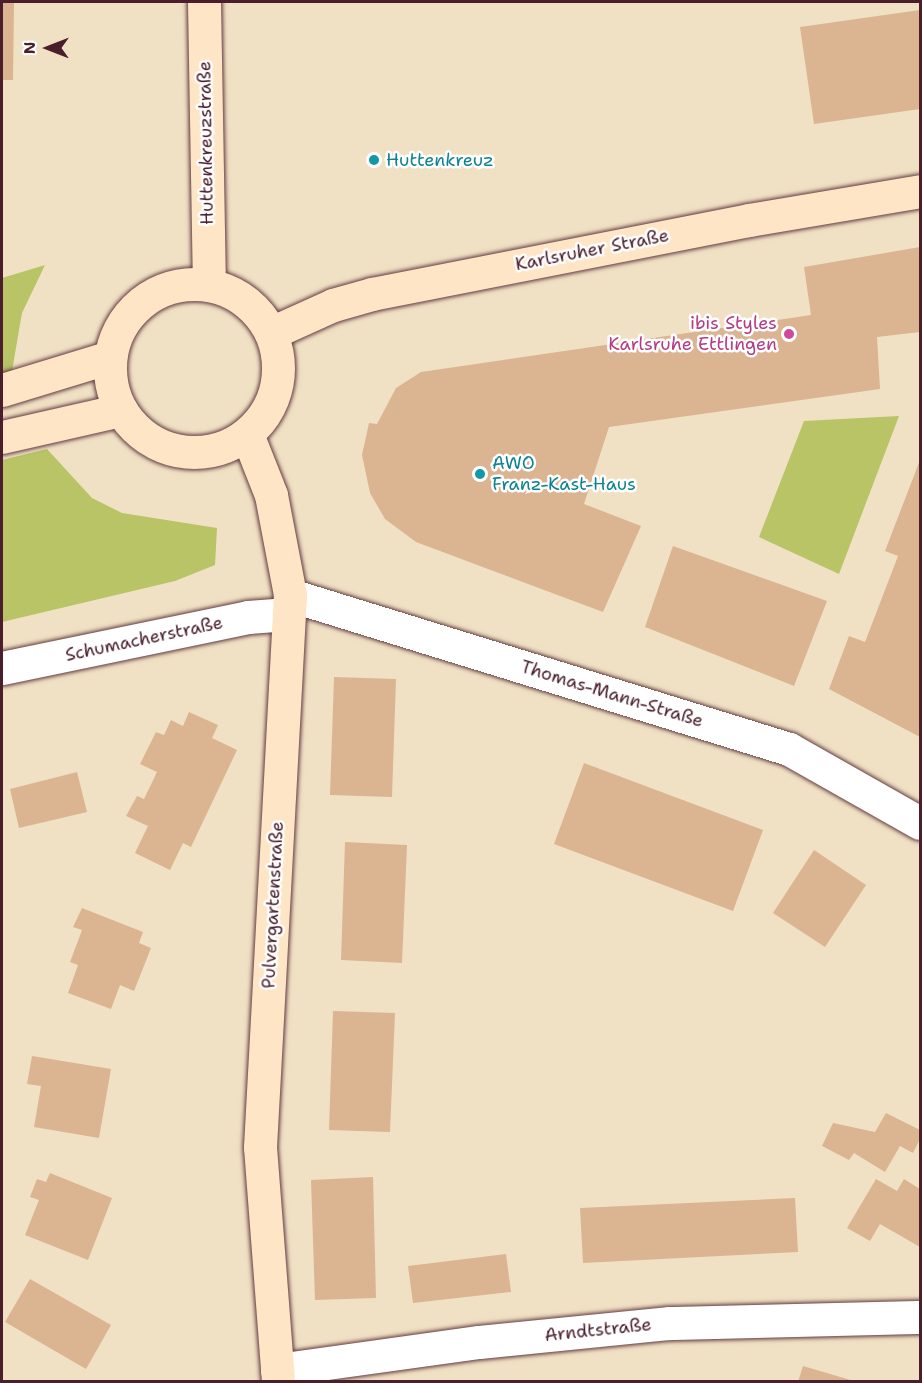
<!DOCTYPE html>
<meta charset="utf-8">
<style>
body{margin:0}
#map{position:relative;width:922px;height:1383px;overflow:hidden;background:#f1e1c4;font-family:"Shantell Sans",sans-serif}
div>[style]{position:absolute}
.green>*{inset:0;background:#b8c466}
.building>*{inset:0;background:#dbb491}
.roads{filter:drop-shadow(0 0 2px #633c42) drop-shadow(0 0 2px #633c42)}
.street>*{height:33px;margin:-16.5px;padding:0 16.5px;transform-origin:16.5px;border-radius:16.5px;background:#fff}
.secondary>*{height:33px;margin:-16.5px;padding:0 16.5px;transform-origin:16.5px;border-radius:16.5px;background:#fee5c5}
.secondary>.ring{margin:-16.5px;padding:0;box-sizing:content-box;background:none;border:33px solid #fee5c5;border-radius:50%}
.dots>*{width:16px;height:16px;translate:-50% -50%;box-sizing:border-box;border:3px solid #fff;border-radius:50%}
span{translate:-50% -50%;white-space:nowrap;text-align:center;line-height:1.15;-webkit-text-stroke:5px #fff;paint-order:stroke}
.street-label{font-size:18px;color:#4a1f2b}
.culture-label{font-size:18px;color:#0d838f}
.left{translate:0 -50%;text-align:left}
.hotel-label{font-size:18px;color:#b23c85}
.right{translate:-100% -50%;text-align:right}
.frame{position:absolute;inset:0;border:3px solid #4a1f2b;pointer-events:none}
.north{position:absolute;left:18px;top:18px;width:60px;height:60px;-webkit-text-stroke:4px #fff;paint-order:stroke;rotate:270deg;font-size:16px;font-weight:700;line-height:24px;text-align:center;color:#4a1f2b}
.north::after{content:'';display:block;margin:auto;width:21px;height:27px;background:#4a1f2b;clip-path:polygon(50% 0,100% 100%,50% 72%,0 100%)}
</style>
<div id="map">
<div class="green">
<i style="clip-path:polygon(45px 265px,22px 313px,12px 371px,2px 373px,2px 278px)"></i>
<i style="clip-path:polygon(899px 416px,839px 574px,759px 537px,804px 421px)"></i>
<i style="clip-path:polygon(47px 449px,92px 498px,122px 513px,217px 528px,215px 565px,175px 581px,2px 622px,2px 460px)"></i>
</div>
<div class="building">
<i style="clip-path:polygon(2px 2px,14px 2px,13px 80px,2px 80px)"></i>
<i style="clip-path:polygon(920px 10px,920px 109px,814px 124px,800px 27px)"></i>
<i style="clip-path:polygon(920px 247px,920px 332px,877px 337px,880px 389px,609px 427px,584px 504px,641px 526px,603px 612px,416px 542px,385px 519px,370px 493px,362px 455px,369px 423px,377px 424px,396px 388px,421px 372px,811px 315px,804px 267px)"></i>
<i style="clip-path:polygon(920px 460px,920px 737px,829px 689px,849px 636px,865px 642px,898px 556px,885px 551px)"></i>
<i style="clip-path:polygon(673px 546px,827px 601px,794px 686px,645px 627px)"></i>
<i style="clip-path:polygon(334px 677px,396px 679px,392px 797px,330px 795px)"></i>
<i style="clip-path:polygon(189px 712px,218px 725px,212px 738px,237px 750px,191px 847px,183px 843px,170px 870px,135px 853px,148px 826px,126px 816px,137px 796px,144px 799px,157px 772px,140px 764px,156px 732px,164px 735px,171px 720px,183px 726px)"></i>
<i style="clip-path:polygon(584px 763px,763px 830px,733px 911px,554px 844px)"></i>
<i style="clip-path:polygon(77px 772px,87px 812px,19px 828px,10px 789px)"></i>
<i style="clip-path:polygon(345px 842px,407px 845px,402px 963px,341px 960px)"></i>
<i style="clip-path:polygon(814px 850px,866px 885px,825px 947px,773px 913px)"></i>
<i style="clip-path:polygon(82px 908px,143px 932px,139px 943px,151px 948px,134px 991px,120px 985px,111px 1009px,68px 993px,78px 965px,70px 962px,82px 930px,73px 927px)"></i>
<i style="clip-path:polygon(333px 1011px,395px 1013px,390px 1132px,329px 1130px)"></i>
<i style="clip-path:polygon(32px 1056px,111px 1069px,99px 1138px,34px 1127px,41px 1086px,27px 1084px)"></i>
<i style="clip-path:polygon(886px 1113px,920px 1130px,920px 1139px,913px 1153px,900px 1146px,885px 1172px,854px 1153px,849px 1160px,822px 1146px,833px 1123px,875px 1132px)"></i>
<i style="clip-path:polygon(50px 1173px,112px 1198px,88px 1260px,25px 1235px,39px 1200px,30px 1197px,37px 1179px,46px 1182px)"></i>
<i style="clip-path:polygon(373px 1177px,376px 1298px,315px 1300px,311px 1180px)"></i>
<i style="clip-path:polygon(876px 1179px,897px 1191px,904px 1179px,920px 1189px,920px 1247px,880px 1224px,870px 1241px,847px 1228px)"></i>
<i style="clip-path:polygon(795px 1198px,798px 1252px,583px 1263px,580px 1208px)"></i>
<i style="clip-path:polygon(506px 1254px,511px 1292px,413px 1303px,408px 1266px)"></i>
<i style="clip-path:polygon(30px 1279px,111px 1325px,86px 1369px,5px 1322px)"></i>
<i style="clip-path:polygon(803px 1366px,854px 1381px,854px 1382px,798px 1382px)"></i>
</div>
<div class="roads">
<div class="street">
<i style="left:290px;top:595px;width:522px;rotate:17.15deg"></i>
<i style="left:789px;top:749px;width:150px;rotate:29.5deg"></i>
<i style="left:2px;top:668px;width:251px;rotate:-11.7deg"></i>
<i style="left:248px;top:617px;width:40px;rotate:-4.3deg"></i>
<i style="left:277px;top:1370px;width:204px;rotate:-7.9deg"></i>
<i style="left:479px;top:1342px;width:192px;rotate:-5.7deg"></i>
<i style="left:670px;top:1323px;width:250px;rotate:-1.4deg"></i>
</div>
<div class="secondary">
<i style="left:204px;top:2px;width:282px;rotate:89deg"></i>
<i class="ring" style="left:110px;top:284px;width:135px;height:135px"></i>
<i style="left:271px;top:333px;width:68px;rotate:-24.3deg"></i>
<i style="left:333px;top:305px;width:41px;rotate:-15.8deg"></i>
<i style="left:372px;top:294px;width:384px;rotate:-11.1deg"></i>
<i style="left:749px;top:220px;width:173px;rotate:-9.6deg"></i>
<i style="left:2px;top:390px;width:113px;rotate:-17deg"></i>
<i style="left:247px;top:434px;width:66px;rotate:68.5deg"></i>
<i style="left:271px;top:495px;width:102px;rotate:79.2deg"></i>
<i style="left:290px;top:595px;width:553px;rotate:93.11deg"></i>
<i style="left:260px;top:1147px;width:236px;rotate:85.6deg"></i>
<i style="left:2px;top:437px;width:122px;rotate:-12.8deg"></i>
</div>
</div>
<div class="dots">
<i style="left:374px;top:160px;background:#0f9aa8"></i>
<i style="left:789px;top:334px;background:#d1479c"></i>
<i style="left:480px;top:474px;background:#0f9aa8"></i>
</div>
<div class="street-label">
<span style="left:206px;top:143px;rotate:-91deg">Huttenkreuzstraße</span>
<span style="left:592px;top:250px;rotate:-11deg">Karlsruher Straße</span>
<span style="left:144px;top:639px;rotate:-12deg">Schumacherstraße</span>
<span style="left:612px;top:694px;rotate:17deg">Thomas-Mann-Straße</span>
<span style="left:273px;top:905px;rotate:-87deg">Pulvergartenstraße</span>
<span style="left:598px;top:1330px;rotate:-6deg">Arndtstraße</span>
</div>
<div class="culture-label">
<span class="left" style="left:386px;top:160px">Huttenkreuz</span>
<span class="left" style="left:492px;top:474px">AWO<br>Franz-Kast-Haus</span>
</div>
<div class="hotel-label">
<span class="right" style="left:777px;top:334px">ibis Styles<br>Karlsruhe Ettlingen</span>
</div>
<div class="frame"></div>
<div class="north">N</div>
</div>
